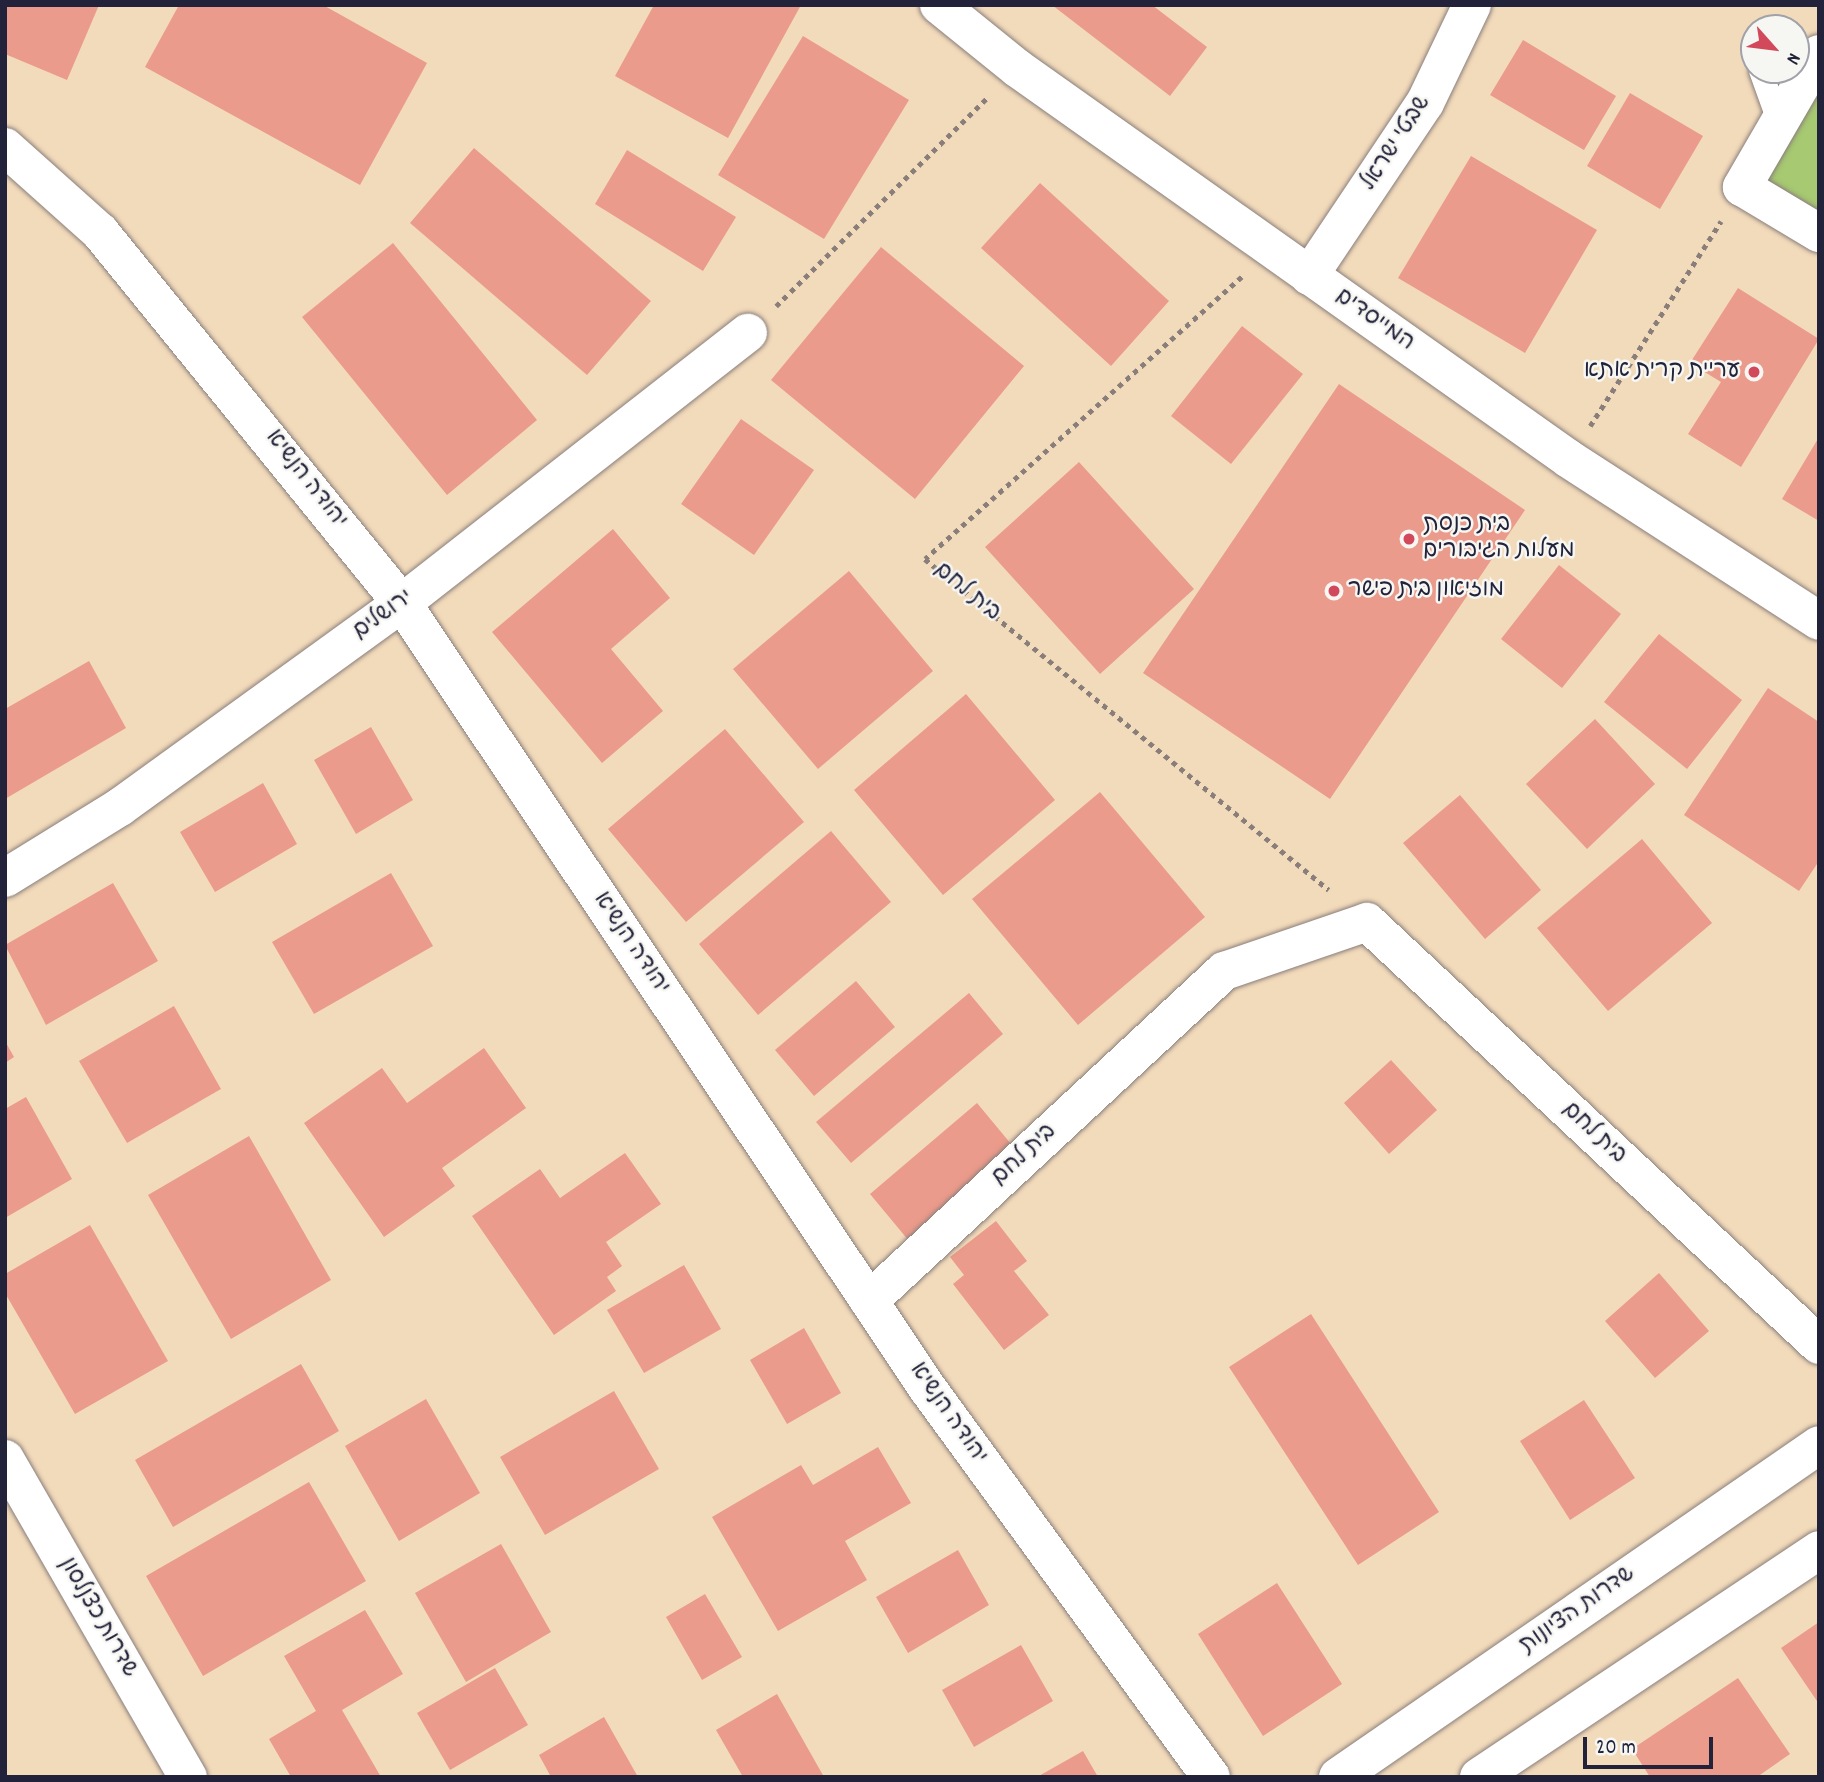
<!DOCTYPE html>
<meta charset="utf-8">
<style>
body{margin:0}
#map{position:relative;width:1824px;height:1782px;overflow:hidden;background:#f2dbbb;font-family:Dekko,"Playpen Sans Hebrew",sans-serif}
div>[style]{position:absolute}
.green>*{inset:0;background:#a6c971}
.building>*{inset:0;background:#eb9b8b}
.path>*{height:4.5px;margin-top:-2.25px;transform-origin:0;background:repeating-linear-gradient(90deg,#8a7e7b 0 5px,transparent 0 10px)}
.roads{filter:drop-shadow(0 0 2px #8a7e7b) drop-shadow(0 0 2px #8a7e7b)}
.lane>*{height:23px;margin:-11.5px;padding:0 11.5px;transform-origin:11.5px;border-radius:11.5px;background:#fff}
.street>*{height:38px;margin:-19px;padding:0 19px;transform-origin:19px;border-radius:19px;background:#fff}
.secondary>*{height:38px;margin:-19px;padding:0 19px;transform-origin:19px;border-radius:19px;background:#fff}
.dots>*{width:19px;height:19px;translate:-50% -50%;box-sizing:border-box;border:4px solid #f6f6f2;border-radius:50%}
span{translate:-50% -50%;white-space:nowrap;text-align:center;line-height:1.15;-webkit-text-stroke:5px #f6f6f2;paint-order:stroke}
.street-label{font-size:23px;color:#22223b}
.poi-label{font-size:23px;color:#22223b}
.right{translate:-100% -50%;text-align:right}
.left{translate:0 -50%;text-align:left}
.frame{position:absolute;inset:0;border:7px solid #22223b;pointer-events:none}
.north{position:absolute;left:1740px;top:14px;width:70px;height:70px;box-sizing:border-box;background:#f6f6f2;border:2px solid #a1a1a9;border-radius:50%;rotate:118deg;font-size:19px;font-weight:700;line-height:28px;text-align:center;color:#22223b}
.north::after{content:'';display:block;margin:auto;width:24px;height:32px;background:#d1495b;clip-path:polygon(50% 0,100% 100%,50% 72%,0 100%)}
.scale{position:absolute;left:1583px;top:1737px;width:130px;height:32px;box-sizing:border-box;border:4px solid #22223b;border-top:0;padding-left:9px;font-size:21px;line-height:24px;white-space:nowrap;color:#22223b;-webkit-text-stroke:5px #f6f6f2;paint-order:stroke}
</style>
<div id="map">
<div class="green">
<i style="clip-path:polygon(1819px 87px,1819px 221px,1761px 187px)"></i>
</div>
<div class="building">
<i style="clip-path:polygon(5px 5px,99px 5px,67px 80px,5px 54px)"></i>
<i style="clip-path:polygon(179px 5px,323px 5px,427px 63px,360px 185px,145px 67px)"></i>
<i style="clip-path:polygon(654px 5px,801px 5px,728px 138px,615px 76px)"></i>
<i style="clip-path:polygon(1052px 5px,1152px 5px,1207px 47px,1170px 96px)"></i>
<i style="clip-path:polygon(803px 36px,909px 100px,824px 239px,718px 175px)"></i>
<i style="clip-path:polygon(1523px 40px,1616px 96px,1584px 150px,1490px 95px)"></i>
<i style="clip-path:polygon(1630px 93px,1703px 136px,1660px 209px,1587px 166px)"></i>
<i style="clip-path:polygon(474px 148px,651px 301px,587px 375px,410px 223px)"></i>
<i style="clip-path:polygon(627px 150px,736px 217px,703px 271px,595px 204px)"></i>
<i style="clip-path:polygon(1471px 156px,1597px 230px,1525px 353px,1398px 278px)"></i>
<i style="clip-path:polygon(1040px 183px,1169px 301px,1111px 366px,981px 248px)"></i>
<i style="clip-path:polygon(393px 243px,537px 420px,447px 495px,302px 317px)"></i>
<i style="clip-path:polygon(881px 247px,1024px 366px,915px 499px,771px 380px)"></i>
<i style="clip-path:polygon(1738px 288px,1819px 339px,1741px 467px,1688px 434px,1721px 382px,1690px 363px)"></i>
<i style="clip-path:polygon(1242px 326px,1303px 374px,1231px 464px,1171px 416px)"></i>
<i style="clip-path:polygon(1339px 384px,1525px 510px,1330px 799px,1143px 673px)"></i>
<i style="clip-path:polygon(741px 419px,814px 470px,754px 555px,681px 504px)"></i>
<i style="clip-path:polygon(1819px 437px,1819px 521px,1782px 499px)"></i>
<i style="clip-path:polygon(1079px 462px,1194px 589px,1100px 674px,985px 547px)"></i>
<i style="clip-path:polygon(613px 529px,670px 598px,611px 649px,663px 711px,602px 763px,492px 632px)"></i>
<i style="clip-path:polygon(1559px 565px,1621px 614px,1562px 688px,1501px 639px)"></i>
<i style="clip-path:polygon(849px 571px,933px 671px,818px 769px,733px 669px)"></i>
<i style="clip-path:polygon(1659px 634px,1742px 700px,1687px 769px,1604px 702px)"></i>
<i style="clip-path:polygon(89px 661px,126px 728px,5px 799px,5px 709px)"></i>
<i style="clip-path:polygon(1768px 688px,1819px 722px,1819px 861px,1799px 891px,1684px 815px)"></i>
<i style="clip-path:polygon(966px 694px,1055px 800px,943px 895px,854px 790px)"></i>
<i style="clip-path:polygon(1595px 719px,1655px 784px,1587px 849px,1526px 784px)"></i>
<i style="clip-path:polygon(371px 727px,413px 800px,356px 834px,314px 760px)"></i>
<i style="clip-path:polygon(725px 729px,804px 822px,686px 922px,608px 829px)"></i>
<i style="clip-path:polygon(263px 783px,297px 844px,215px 892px,180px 832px)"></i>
<i style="clip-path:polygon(1100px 792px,1205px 917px,1078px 1025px,972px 899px)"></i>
<i style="clip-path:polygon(1460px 795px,1541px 890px,1485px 939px,1403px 843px)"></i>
<i style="clip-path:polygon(831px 831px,891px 902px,758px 1015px,699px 944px)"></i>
<i style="clip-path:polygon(1642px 839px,1712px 923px,1608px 1011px,1537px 928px)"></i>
<i style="clip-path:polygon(391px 873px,433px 946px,314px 1014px,272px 942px)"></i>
<i style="clip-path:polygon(113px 883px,158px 961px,46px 1025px,5px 945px)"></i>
<i style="clip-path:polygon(856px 981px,895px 1027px,814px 1096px,775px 1050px)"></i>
<i style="clip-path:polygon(969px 993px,1003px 1034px,851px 1163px,816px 1122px)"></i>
<i style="clip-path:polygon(174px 1006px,221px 1089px,127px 1143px,79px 1061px)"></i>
<i style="clip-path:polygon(5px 1041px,14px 1057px,5px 1063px)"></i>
<i style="clip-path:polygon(484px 1048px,526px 1108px,442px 1168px,455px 1186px,384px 1237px,304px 1123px,382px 1068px,407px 1103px)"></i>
<i style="clip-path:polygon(1391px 1060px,1437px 1110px,1389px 1154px,1344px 1103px)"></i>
<i style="clip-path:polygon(26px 1097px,72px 1179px,5px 1218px,5px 1109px)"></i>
<i style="clip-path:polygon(977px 1103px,1016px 1150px,909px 1241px,870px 1194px)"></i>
<i style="clip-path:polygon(249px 1136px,331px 1280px,231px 1339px,148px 1195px)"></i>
<i style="clip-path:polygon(625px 1153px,661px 1204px,606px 1242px,622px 1266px,607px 1277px,616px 1291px,554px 1335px,472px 1216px,540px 1169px,560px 1198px)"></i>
<i style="clip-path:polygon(996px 1221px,1027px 1261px,1014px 1271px,1049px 1315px,1004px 1350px,953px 1284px,964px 1275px,950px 1257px)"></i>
<i style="clip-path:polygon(90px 1225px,168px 1361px,75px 1414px,5px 1293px,5px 1274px)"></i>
<i style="clip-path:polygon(684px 1265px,721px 1329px,644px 1373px,607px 1310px)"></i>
<i style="clip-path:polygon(1659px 1273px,1709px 1331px,1655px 1378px,1605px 1321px)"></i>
<i style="clip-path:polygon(1311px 1314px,1439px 1512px,1358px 1565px,1229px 1367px)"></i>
<i style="clip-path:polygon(804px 1328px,841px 1393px,787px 1424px,750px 1360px)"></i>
<i style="clip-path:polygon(301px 1364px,339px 1431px,173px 1527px,135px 1460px)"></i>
<i style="clip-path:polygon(614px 1391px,659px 1469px,545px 1535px,500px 1457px)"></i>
<i style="clip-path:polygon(426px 1399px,480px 1493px,399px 1541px,345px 1446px)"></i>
<i style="clip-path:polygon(1584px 1400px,1635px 1478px,1570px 1520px,1520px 1441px)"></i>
<i style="clip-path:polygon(878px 1447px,911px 1503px,845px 1541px,867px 1580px,778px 1631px,712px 1517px,801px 1465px,813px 1485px)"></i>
<i style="clip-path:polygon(309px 1482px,366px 1581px,203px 1676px,146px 1576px)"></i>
<i style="clip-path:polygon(501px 1544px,551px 1632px,466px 1682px,415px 1593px)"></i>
<i style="clip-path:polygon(958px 1550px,989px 1605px,908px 1653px,876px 1597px)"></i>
<i style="clip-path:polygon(1277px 1583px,1342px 1684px,1263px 1736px,1198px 1634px)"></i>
<i style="clip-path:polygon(705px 1594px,742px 1657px,702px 1680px,666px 1617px)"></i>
<i style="clip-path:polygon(365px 1610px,403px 1674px,342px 1710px,381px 1777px,291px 1777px,269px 1739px,316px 1711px,284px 1656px)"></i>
<i style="clip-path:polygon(1819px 1622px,1819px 1704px,1781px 1648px)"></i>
<i style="clip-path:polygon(1021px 1645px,1053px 1701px,974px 1747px,942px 1690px)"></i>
<i style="clip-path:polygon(495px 1668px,528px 1725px,450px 1770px,417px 1713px)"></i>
<i style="clip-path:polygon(1738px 1678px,1790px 1754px,1757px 1777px,1650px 1777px,1632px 1749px)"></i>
<i style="clip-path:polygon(777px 1694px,824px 1777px,743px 1777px,716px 1730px)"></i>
<i style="clip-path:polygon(604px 1717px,638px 1777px,551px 1777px,539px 1755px)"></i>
<i style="clip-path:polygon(1083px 1751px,1098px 1777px,1037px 1777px)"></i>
</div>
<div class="path">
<i style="left:1242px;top:277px;width:424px;rotate:138.3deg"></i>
<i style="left:925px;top:559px;width:522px;rotate:39.33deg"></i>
<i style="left:776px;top:306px;width:299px;rotate:-44.6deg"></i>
<i style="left:1590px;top:426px;width:243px;rotate:-57.4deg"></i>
</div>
<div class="roads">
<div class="lane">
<i style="left:1760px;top:70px;width:56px;rotate:70.3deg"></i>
</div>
<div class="street">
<i style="left:939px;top:5px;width:100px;rotate:38.9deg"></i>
<i style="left:1017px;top:68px;width:676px;rotate:35.31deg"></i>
<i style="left:1569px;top:459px;width:298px;rotate:32.9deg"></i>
<i style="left:1819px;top:54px;width:154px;rotate:120.1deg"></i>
<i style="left:1742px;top:187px;width:90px;rotate:30.9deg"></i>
<i style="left:5px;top:147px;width:127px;rotate:41.8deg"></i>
<i style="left:100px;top:232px;width:478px;rotate:50.9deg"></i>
<i style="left:402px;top:603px;width:946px;rotate:56.21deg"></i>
<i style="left:928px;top:1389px;width:480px;rotate:53.9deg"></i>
<i style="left:1309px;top:276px;width:208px;rotate:-56.2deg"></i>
<i style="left:1425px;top:103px;width:109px;rotate:-64.4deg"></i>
<i style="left:5px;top:878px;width:135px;rotate:-31.7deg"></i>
<i style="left:120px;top:807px;width:348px;rotate:-35.9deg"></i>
<i style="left:402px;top:603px;width:439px;rotate:-38deg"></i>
<i style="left:869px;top:1301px;width:485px;rotate:-42.9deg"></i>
<i style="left:1224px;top:971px;width:151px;rotate:-18.9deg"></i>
<i style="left:1367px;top:922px;width:619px;rotate:43.1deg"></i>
</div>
<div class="secondary">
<i style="left:5px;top:1459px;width:367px;rotate:60.1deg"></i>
<i style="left:1338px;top:1777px;width:584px;rotate:-34.61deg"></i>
<i style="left:1479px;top:1777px;width:409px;rotate:-33.7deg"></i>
</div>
</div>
<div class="dots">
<i style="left:1754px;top:372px;background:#d1495b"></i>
<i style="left:1409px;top:539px;background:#d1495b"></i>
<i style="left:1334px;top:591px;background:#d1495b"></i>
</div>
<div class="street-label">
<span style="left:1397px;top:144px;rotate:-57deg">שבטי ישראל</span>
<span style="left:1374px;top:321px;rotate:35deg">המייסדים</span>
<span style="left:305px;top:480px;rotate:52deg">יהודה הנשיא</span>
<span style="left:966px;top:593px;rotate:39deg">בית לחם</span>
<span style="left:384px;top:616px;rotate:-36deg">ירושלים</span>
<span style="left:630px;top:944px;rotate:56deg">יהודה הנשיא</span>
<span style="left:1593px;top:1134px;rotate:43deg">בית לחם</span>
<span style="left:1025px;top:1156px;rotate:-43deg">בית לחם</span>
<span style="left:947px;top:1414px;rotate:55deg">יהודה הנשיא</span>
<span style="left:1578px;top:1611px;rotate:-35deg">שדרות הציונות</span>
<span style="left:97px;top:1618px;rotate:60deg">שדרות כצנלסון</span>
</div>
<div class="poi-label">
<span class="right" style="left:1740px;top:372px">עריית קרית אתא</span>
<span class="left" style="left:1423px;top:539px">בית כנסת<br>מעלות הגיבורים</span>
<span class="left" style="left:1348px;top:591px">מוזיאון בית פישר</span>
</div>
<div class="frame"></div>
<div class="north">N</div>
<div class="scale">20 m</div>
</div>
